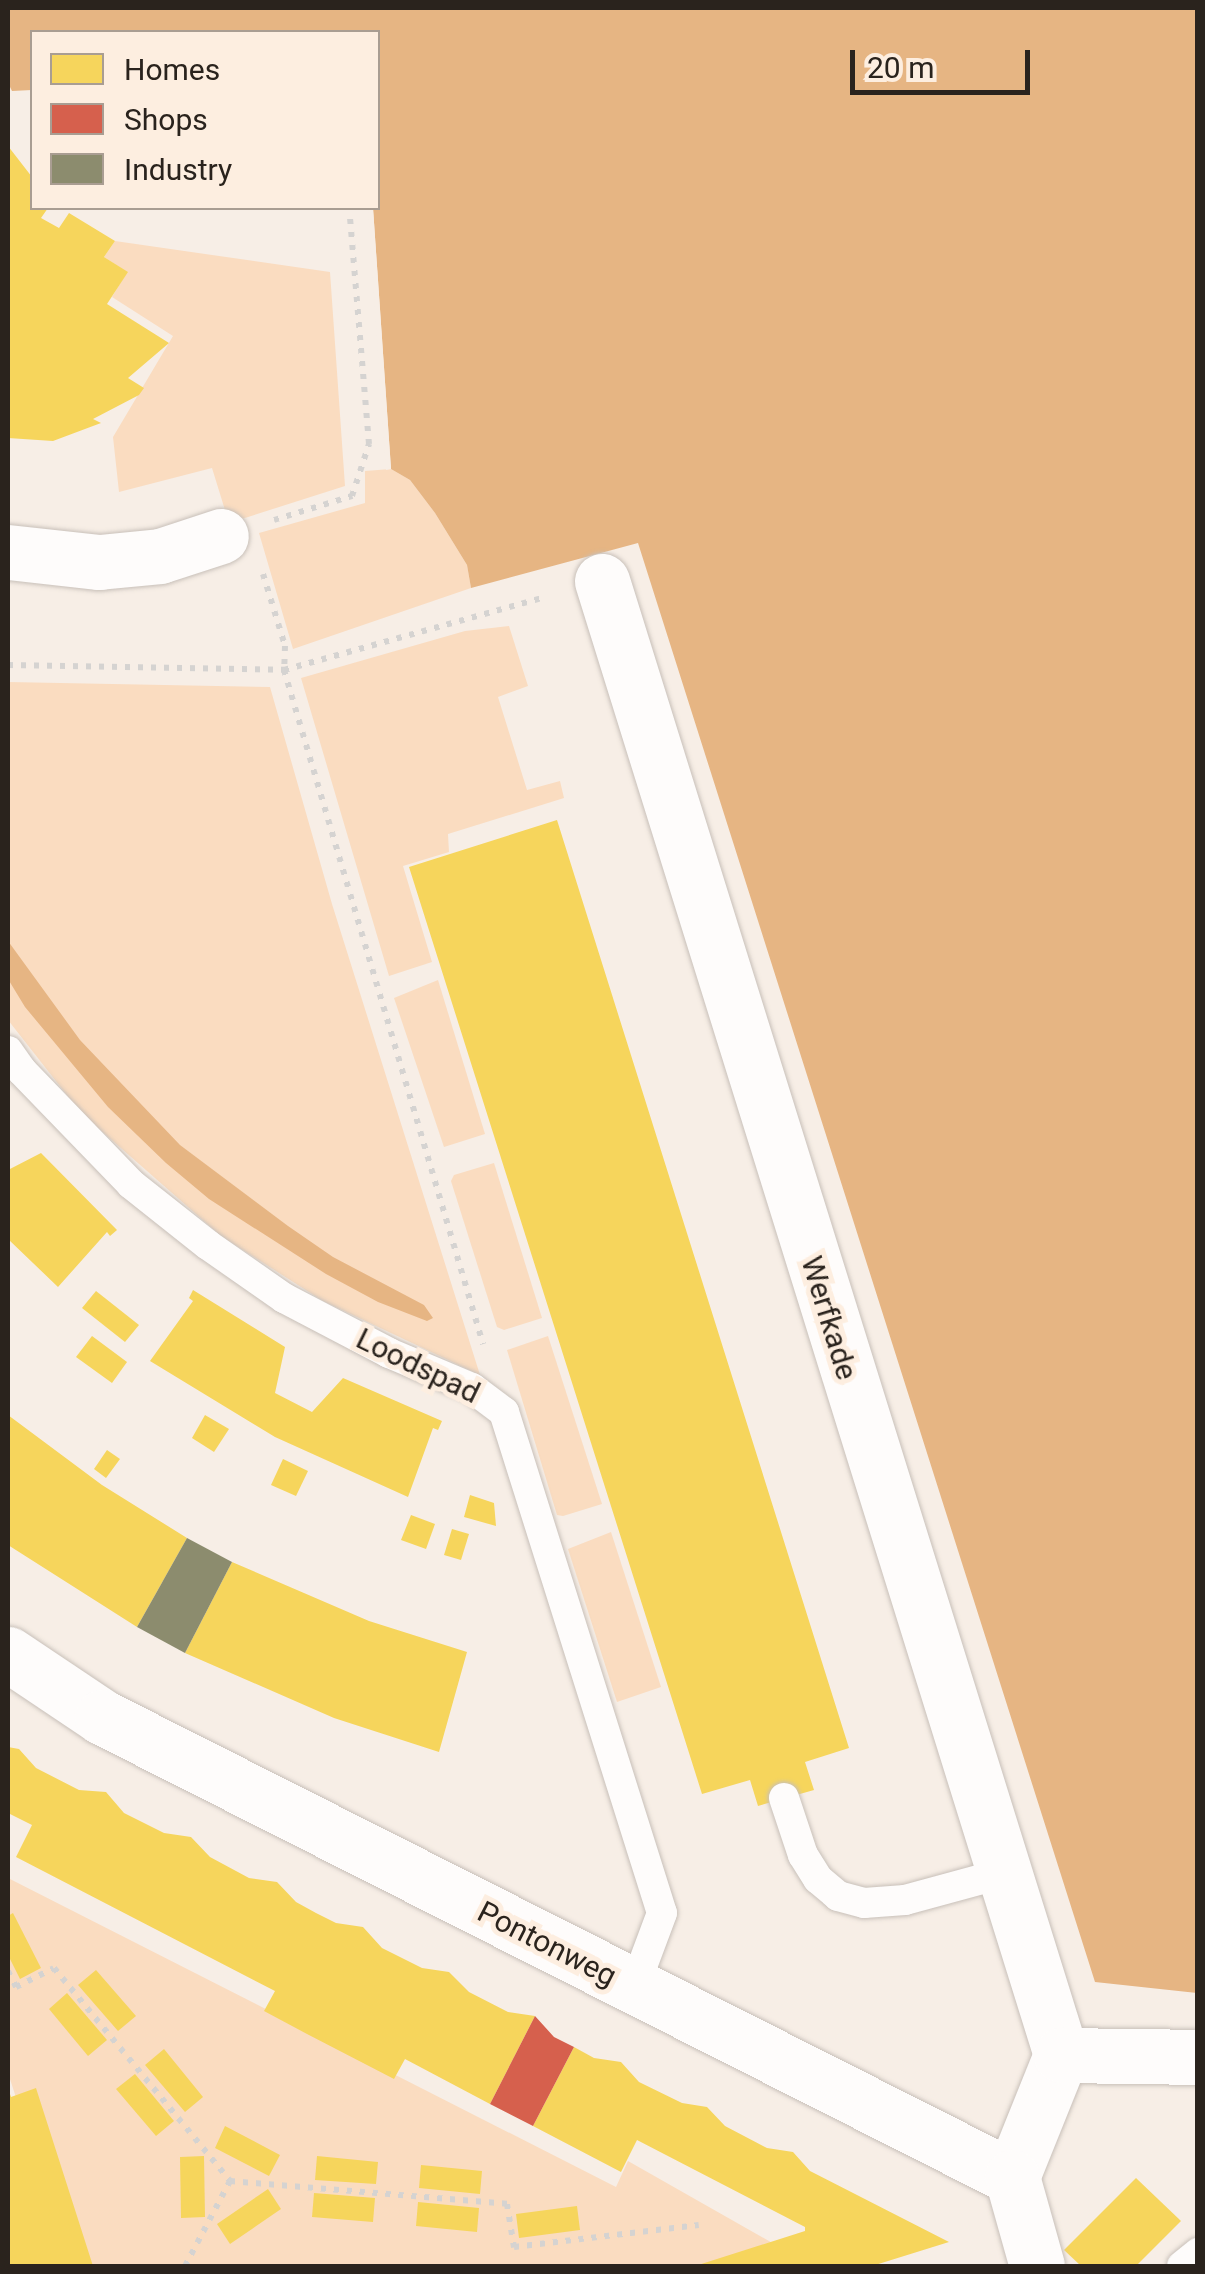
<!DOCTYPE html>
<style>
body{margin:0}
#map{position:relative;width:1205px;height:2274px;overflow:hidden;background:#f7eee6;font-family:Roboto,sans-serif}
div>[style]{position:absolute}
.green>*{inset:0;background:#fadcc0}
.water>*{inset:0;background:#e6b583}
.pier>*{inset:0;background:#f7eee6}
.homes>*{inset:0;background:#f6d55c}
.shops>*{inset:0;background:#d6604d}
.industry>*{inset:0;background:#8c8c6e}
.path>*{height:6px;margin-top:-3px;transform-origin:0;background:repeating-linear-gradient(90deg,#d5d3d1 0 5px,transparent 0 13px)}
.roads{filter:drop-shadow(0 0 2px #c8c0b9) drop-shadow(0 0 2px #c8c0b9)}
.lane>*{height:30px;margin:-15px;padding:0 15px;transform-origin:15px;border-radius:15px;background:#fefcfb}
.street>*{height:55px;margin:-27.5px;padding:0 27.5px;transform-origin:27.5px;border-radius:27.5px;background:#fefcfb}
span{translate:-50% -50%;white-space:nowrap;text-align:center;line-height:1.15;-webkit-text-stroke:10px #fdeee0;paint-order:stroke}
.street-label{font-size:30px;color:#2a231d}
.frame{position:absolute;inset:0;border:10px solid #2a231d;pointer-events:none}
.legend{position:absolute;left:30px;top:30px;width:350px;height:180px;box-sizing:border-box;background:#fdeee0;border:2px solid #a99d92;margin:0;padding:12px 18px;list-style:none;font-size:30px;color:#2a231d}
.legend li{display:flex;align-items:center;gap:20px;height:50px}
.legend b{width:50px;border:2px solid #a99d92}
.scale{position:absolute;left:850px;top:50px;width:180px;height:45px;box-sizing:border-box;border:5px solid #2a231d;border-top:0;padding-left:12px;font-size:30px;line-height:35px;white-space:nowrap;color:#2a231d;-webkit-text-stroke:8px #fdeee0;paint-order:stroke}
</style>
<div id="map">
<div class="green">
<i style="clip-path:polygon(115px 241px,330px 272px,345px 486px,229px 523px,212px 468px,119px 492px,113px 437px,173px 336px,112px 297px,127px 272px,104px 257px)"></i>
<i style="clip-path:polygon(391px 469px,410px 480px,435px 513px,467px 565px,471px 588px,293px 649px,259px 533px,365px 503px,365px 471px)"></i>
<i style="clip-path:polygon(509px 626px,528px 686px,498px 697px,527px 790px,560px 781px,564px 798px,448px 834px,449px 852px,403px 866px,432px 962px,389px 976px,301px 678px,465px 631px)"></i>
<i style="clip-path:polygon(8px 682px,270px 687px,332px 904px,480px 1375px,323px 1301px,221px 1236px,81px 1113px,8px 1020px)"></i>
<i style="clip-path:polygon(438px 980px,485px 1134px,444px 1147px,394px 998px)"></i>
<i style="clip-path:polygon(494px 1163px,542px 1318px,504px 1330px,497px 1327px,451px 1181px,454px 1175px)"></i>
<i style="clip-path:polygon(548px 1336px,602px 1504px,563px 1516px,557px 1515px,507px 1350px)"></i>
<i style="clip-path:polygon(611px 1532px,661px 1687px,617px 1702px,568px 1549px)"></i>
<i style="clip-path:polygon(8px 1878px,616px 2187px,628px 2161px,776px 2245px,701px 2266px,71px 2266px,8px 2073px)"></i>
</div>
<div class="water">
<i style="clip-path:polygon(8px 8px,1197px 8px,1197px 1993px,1095px 1982px,638px 543px,471px 588px,467px 565px,435px 513px,410px 480px,391px 469px,373px 208px,378px 208px,378px 32px,32px 32px,32px 90px,12px 91px,8px 83px)"></i>
<i style="clip-path:polygon(8px 941px,80px 1040px,180px 1145px,288px 1226px,333px 1257px,424px 1305px,433px 1318px,427px 1321px,378px 1302px,326px 1274px,209px 1199px,166px 1163px,108px 1107px,25px 1007px,8px 979px)"></i>
</div>
<div class="pier">
<i style="clip-path:polygon(368px 208px,373px 208px,391px 469px,386px 470px)"></i>
</div>
<div class="homes">
<i style="clip-path:polygon(8px 146px,32px 177px,32px 208px,48px 208px,41px 218px,59px 228px,69px 213px,115px 241px,104px 257px,128px 272px,107px 304px,169px 343px,128px 378px,144px 388px,139px 395px,93px 419px,101px 423px,53px 441px,8px 438px)"></i>
<i style="clip-path:polygon(557px 820px,849px 1748px,805px 1762px,814px 1790px,758px 1806px,750px 1780px,702px 1794px,409px 867px)"></i>
<i style="clip-path:polygon(41px 1153px,117px 1230px,110px 1236px,107px 1232px,58px 1287px,8px 1239px,8px 1170px)"></i>
<i style="clip-path:polygon(193px 1290px,285px 1347px,275px 1393px,312px 1412px,343px 1378px,442px 1421px,438px 1430px,433px 1428px,408px 1497px,275px 1437px,150px 1361px,193px 1301px,189px 1298px)"></i>
<i style="clip-path:polygon(96px 1291px,139px 1325px,125px 1342px,82px 1308px)"></i>
<i style="clip-path:polygon(92px 1336px,127px 1362px,112px 1383px,76px 1357px)"></i>
<i style="clip-path:polygon(8px 1415px,102px 1485px,187px 1538px,137px 1627px,8px 1545px)"></i>
<i style="clip-path:polygon(205px 1415px,229px 1429px,214px 1452px,192px 1438px)"></i>
<i style="clip-path:polygon(107px 1450px,120px 1459px,106px 1478px,94px 1469px)"></i>
<i style="clip-path:polygon(283px 1459px,308px 1471px,296px 1496px,271px 1485px)"></i>
<i style="clip-path:polygon(470px 1495px,494px 1503px,496px 1526px,464px 1517px)"></i>
<i style="clip-path:polygon(411px 1515px,435px 1524px,426px 1549px,401px 1540px)"></i>
<i style="clip-path:polygon(452px 1529px,469px 1534px,461px 1560px,444px 1555px)"></i>
<i style="clip-path:polygon(232px 1562px,369px 1621px,467px 1652px,439px 1752px,334px 1718px,185px 1653px)"></i>
<i style="clip-path:polygon(8px 1747px,19px 1749px,36px 1768px,79px 1790px,106px 1792px,124px 1813px,164px 1833px,191px 1837px,210px 1857px,249px 1878px,277px 1882px,296px 1902px,316px 1913px,336px 1923px,363px 1927px,382px 1948px,422px 1968px,449px 1972px,469px 1992px,508px 2012px,535px 2016px,490px 2104px,405px 2059px,394px 2079px,307px 2034px,264px 2011px,275px 1991px,16px 1857px,32px 1825px,8px 1813px)"></i>
<i style="clip-path:polygon(13px 1913px,41px 1968px,20px 1979px,8px 1955px,8px 1916px)"></i>
<i style="clip-path:polygon(96px 1970px,136px 2016px,118px 2031px,78px 1985px)"></i>
<i style="clip-path:polygon(67px 1993px,107px 2040px,88px 2056px,49px 2009px)"></i>
<i style="clip-path:polygon(574px 2047px,594px 2058px,621px 2062px,639px 2082px,682px 2103px,707px 2107px,725px 2126px,767px 2148px,793px 2152px,810px 2171px,949px 2242px,872px 2266px,695px 2266px,805px 2231px,805px 2227px,637px 2140px,621px 2172px,533px 2126px)"></i>
<i style="clip-path:polygon(164px 2049px,203px 2097px,185px 2112px,145px 2065px)"></i>
<i style="clip-path:polygon(135px 2074px,174px 2121px,156px 2136px,116px 2089px)"></i>
<i style="clip-path:polygon(8px 2088px,11px 2097px,36px 2088px,93px 2266px,8px 2266px)"></i>
<i style="clip-path:polygon(225px 2126px,280px 2155px,269px 2176px,215px 2148px)"></i>
<i style="clip-path:polygon(204px 2156px,205px 2217px,181px 2218px,180px 2157px)"></i>
<i style="clip-path:polygon(317px 2156px,378px 2162px,376px 2184px,315px 2180px)"></i>
<i style="clip-path:polygon(421px 2165px,482px 2171px,480px 2194px,419px 2188px)"></i>
<i style="clip-path:polygon(1136px 2178px,1181px 2221px,1136px 2266px,1081px 2266px,1064px 2250px)"></i>
<i style="clip-path:polygon(268px 2189px,281px 2209px,230px 2244px,217px 2224px)"></i>
<i style="clip-path:polygon(314px 2193px,375px 2198px,373px 2222px,312px 2217px)"></i>
<i style="clip-path:polygon(418px 2202px,479px 2208px,477px 2232px,416px 2226px)"></i>
<i style="clip-path:polygon(577px 2206px,580px 2230px,519px 2238px,516px 2214px)"></i>
</div>
<div class="shops">
<i style="clip-path:polygon(535px 2016px,554px 2037px,574px 2047px,533px 2126px,490px 2104px)"></i>
</div>
<div class="industry">
<i style="clip-path:polygon(187px 1538px,232px 1562px,185px 1653px,137px 1627px)"></i>
</div>
<div class="path">
<i style="left:274px;top:520px;width:82px;rotate:-17.1deg"></i>
<i style="left:352px;top:496px;width:55px;rotate:-71.9deg"></i>
<i style="left:369px;top:444px;width:227px;rotate:-94.8deg"></i>
<i style="left:263px;top:574px;width:75px;rotate:73deg"></i>
<i style="left:285px;top:646px;width:24px;rotate:92deg"></i>
<i style="left:284px;top:670px;width:703px;rotate:73.55deg"></i>
<i style="left:8px;top:665px;width:276px;rotate:1deg"></i>
<i style="left:284px;top:670px;width:272px;rotate:-15.6deg"></i>
<i style="left:8px;top:1971px;width:18px;rotate:63deg"></i>
<i style="left:16px;top:1987px;width:42px;rotate:-26.6deg"></i>
<i style="left:54px;top:1968px;width:276px;rotate:50.4deg"></i>
<i style="left:230px;top:2181px;width:96px;rotate:117.9deg"></i>
<i style="left:230px;top:2181px;width:278px;rotate:4.7deg"></i>
<i style="left:507px;top:2204px;width:44px;rotate:80.8deg"></i>
<i style="left:514px;top:2247px;width:186px;rotate:-6.8deg"></i>
</div>
<div class="roads">
<div class="lane">
<i style="left:8px;top:1051px;width:24px;rotate:55deg"></i>
<i style="left:22px;top:1071px;width:157px;rotate:46deg"></i>
<i style="left:131px;top:1184px;width:98px;rotate:38.4deg"></i>
<i style="left:208px;top:1245px;width:93px;rotate:34.9deg"></i>
<i style="left:284px;top:1298px;width:119px;rotate:27.6deg"></i>
<i style="left:389px;top:1353px;width:90px;rotate:22.9deg"></i>
<i style="left:472px;top:1388px;width:40px;rotate:37deg"></i>
<i style="left:504px;top:1412px;width:525px;rotate:72.5deg"></i>
<i style="left:662px;top:1913px;width:80px;rotate:110.5deg"></i>
<i style="left:784px;top:1798px;width:60px;rotate:71.6deg"></i>
<i style="left:803px;top:1855px;width:28px;rotate:58deg"></i>
<i style="left:818px;top:1879px;width:26px;rotate:40deg"></i>
<i style="left:838px;top:1896px;width:27px;rotate:15deg"></i>
<i style="left:864px;top:1903px;width:41px;rotate:-4.2deg"></i>
<i style="left:905px;top:1900px;width:99px;rotate:-15.2deg"></i>
<i style="left:1182px;top:2266px;width:21px;rotate:-39deg"></i>
</div>
<div class="street">
<i style="left:8px;top:552px;width:92px;rotate:6.3deg"></i>
<i style="left:99px;top:562px;width:61px;rotate:-5.6deg"></i>
<i style="left:160px;top:556px;width:64px;rotate:-18.2deg"></i>
<i style="left:602px;top:581px;width:1544px;rotate:72.7deg"></i>
<i style="left:1061px;top:2055px;width:131px;rotate:111.9deg"></i>
<i style="left:8px;top:1654px;width:113px;rotate:33.8deg"></i>
<i style="left:102px;top:1717px;width:1020px;rotate:26.82deg"></i>
<i style="left:1012px;top:2177px;width:92px;rotate:74.3deg"></i>
<i style="left:1061px;top:2055px;width:137px;rotate:0.8deg"></i>
</div>
</div>
<div class="street-label">
<span style="left:829px;top:1318px;rotate:73deg">Werfkade</span>
<span style="left:418px;top:1366px;rotate:26deg">Loodspad</span>
<span style="left:547px;top:1944px;rotate:27deg">Pontonweg</span>
</div>
<div class="frame"></div>
<ul class="legend">
<li><b style="height:28px;background:#f6d55c"></b>Homes</li>
<li><b style="height:28px;background:#d6604d"></b>Shops</li>
<li><b style="height:28px;background:#8c8c6e"></b>Industry</li>
</ul>
<div class="scale">20 m</div>
</div>
